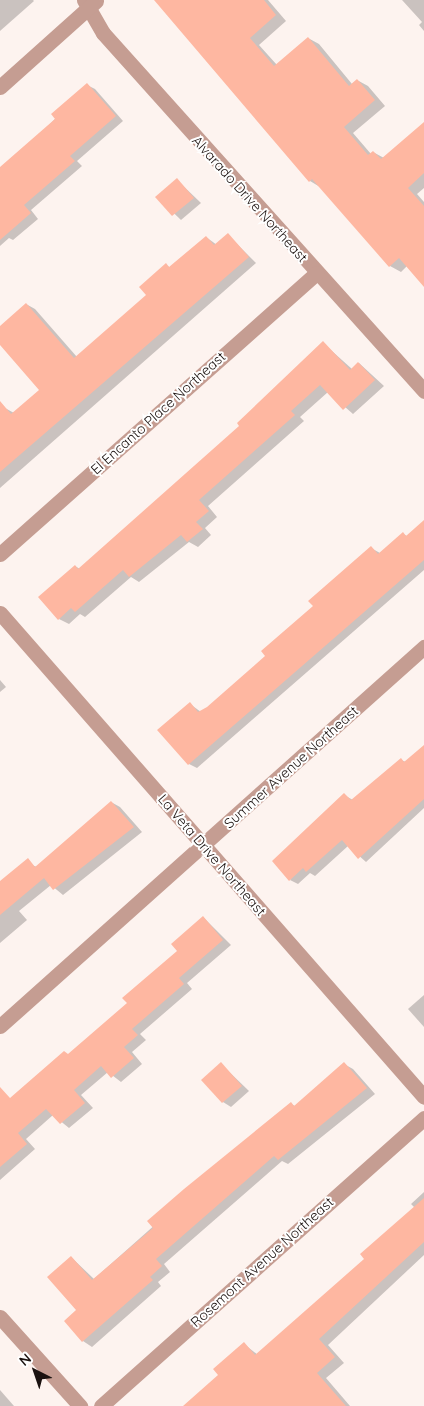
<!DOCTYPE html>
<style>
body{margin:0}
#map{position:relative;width:424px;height:1406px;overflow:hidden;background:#fdf3ef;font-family:Quicksand,sans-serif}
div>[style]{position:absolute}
.shadow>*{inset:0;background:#0003}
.building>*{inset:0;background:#feb7a1}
.minor>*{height:15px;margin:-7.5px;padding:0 7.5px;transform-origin:7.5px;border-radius:7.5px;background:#c59d92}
span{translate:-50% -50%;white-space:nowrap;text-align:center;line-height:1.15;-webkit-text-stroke:4px #fff;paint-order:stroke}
.street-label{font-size:14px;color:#1b1210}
.north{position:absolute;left:10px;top:1346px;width:50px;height:50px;-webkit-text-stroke:4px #fff;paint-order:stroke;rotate:319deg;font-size:14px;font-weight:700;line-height:20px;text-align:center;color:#1b1210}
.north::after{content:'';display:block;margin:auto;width:18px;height:22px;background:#1b1210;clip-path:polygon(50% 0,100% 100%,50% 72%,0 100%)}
</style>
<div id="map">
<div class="shadow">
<i style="clip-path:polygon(0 0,33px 0,34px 1px,0 31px)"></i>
<i style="clip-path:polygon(165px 0,268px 0,286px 21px,259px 45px,277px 65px,308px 38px,319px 44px,352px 84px,357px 80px,368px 86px,385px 106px,353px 133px,371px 154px,373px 152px,384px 158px,424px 133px,424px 188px,417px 194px,424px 202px,424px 285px,407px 266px,401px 272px,390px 266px,320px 187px,310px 181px)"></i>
<i style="clip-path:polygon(402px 0,424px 0,424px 31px,419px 25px,422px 22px)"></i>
<i style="clip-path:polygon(87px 85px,95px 89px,123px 121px,77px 161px,82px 166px,31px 210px,38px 219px,13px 240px,9px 238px,0 246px,0 177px)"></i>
<i style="clip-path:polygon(177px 180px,201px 203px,181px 220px,157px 197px)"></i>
<i style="clip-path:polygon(228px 235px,256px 263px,0 488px,0 413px,5px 408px,14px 413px,40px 390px,0 343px,0 327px,26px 304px,35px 309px,77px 357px,148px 295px,166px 265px,171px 268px,206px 237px,217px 245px)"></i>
<i style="clip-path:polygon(323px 343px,352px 369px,359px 363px,384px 386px,353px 414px,328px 392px,300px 417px,304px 421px,208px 506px,217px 517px,205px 528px,211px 535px,198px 547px,189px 542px,139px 582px,131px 577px,85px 617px,80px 614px,69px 624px,59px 619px,75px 566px,80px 569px,241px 426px)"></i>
<i style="clip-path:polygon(424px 522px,424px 570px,197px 768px,189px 764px,190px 704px,201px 712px,208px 708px,267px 656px,371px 548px,380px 553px,403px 534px,407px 536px)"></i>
<i style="clip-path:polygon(0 680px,6px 687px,0 692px)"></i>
<i style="clip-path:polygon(424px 747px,424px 808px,366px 862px,348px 846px,315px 876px,310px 873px,298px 884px,290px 880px,344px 795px,353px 800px,401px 760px,406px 762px)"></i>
<i style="clip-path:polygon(111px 802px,120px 807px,142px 832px,63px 895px,51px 885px,19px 911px,27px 920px,0 943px,0 893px,32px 865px,37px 867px)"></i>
<i style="clip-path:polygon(203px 917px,231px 945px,187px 983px,192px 989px,140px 1034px,146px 1040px,132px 1052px,142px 1064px,121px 1082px,108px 1072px,81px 1095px,93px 1108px,69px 1128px,53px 1115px,26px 1139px,35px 1149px,0 1180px,0 1107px,69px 1055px,129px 1003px,179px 951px)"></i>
<i style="clip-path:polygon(424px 995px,424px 1027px,408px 1009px)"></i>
<i style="clip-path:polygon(221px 1064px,249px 1091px,231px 1107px,223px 1102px)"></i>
<i style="clip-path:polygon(344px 1064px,353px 1069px,375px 1094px,288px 1164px,282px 1161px,164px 1264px,170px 1272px,158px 1282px,161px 1286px,92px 1347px,83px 1341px,65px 1321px,78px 1310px,71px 1257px,94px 1279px,291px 1104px,295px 1106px)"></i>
<i style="clip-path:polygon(424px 1192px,424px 1255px,328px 1345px,344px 1363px,326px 1378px,350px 1406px,184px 1406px,220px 1375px,244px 1344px,258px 1355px,366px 1259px,415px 1208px,411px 1204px)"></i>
<i style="clip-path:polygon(0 1390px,14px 1406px,0 1406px)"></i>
</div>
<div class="building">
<i style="clip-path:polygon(154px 0,264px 0,276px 15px,250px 38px,274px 66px,308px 37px,349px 86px,357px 79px,375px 100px,344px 127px,368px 155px,373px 151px,381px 159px,424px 122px,424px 173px,408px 188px,424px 206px,424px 287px,399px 258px,389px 267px,312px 179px,309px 182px)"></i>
<i style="clip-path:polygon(87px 83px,116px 116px,70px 156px,75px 161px,24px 205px,31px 213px,0 240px,0 167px,55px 119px,51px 114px)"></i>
<i style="clip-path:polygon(177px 178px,194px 198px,172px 216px,155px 197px)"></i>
<i style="clip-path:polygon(228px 233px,249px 257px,0 472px,0 401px,11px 414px,39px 390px,0 345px,0 326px,26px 303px,74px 358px,146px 295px,139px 287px,166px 263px,169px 267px,206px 236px,214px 245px)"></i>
<i style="clip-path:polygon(323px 341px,350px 370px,358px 362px,375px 380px,343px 410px,320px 385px,291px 411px,295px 415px,199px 500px,209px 511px,196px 522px,203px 529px,187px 542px,181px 535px,129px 577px,123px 570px,75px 612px,71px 608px,58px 620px,38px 597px,75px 565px,78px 569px,239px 426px,237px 423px)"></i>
<i style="clip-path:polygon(424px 520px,424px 560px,188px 765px,157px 730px,190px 702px,198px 712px,207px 707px,265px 656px,261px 651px,313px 606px,308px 601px,371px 546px,378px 554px,403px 532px,406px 536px)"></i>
<i style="clip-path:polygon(424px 745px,424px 799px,358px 859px,342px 840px,306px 872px,303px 868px,289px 881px,272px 861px,344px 793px,351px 800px,401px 758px,404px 762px)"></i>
<i style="clip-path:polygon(111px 801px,134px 827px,53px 890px,44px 878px,0 915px,0 881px,28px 858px,35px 867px)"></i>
<i style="clip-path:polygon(203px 916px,223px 940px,179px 978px,184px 984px,132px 1029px,138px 1035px,124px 1047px,134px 1058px,111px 1078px,101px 1066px,74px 1090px,85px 1103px,60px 1124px,46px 1109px,18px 1133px,27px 1144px,0 1167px,0 1087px,10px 1098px,64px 1051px,68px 1054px,127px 1003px,122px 998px,177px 951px,171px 944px)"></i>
<i style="clip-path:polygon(221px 1062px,242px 1086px,222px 1103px,201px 1080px)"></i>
<i style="clip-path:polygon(344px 1062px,367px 1088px,278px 1160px,274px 1156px,156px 1259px,162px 1266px,150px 1277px,153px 1280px,82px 1342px,64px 1321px,76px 1310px,47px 1277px,71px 1256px,92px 1280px,153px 1228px,147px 1221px,184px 1189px,291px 1102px,294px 1106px)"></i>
<i style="clip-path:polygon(424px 1198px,424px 1242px,319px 1339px,335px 1357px,317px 1373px,346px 1406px,183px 1406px,218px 1375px,213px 1369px,244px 1342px,255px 1355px,364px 1259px,360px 1254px)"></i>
</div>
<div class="minor">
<i style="left:84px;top:0;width:38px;rotate:60deg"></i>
<i style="left:103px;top:33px;width:481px;rotate:48.1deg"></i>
<i style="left:0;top:87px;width:129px;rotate:-41.9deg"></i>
<i style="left:0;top:554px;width:423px;rotate:-41.6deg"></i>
<i style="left:0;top:613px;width:643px;rotate:48.78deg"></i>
<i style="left:0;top:1026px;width:569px;rotate:-41.79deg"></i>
<i style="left:0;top:1317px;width:120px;rotate:48deg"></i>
<i style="left:101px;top:1406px;width:433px;rotate:-41.7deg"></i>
</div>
<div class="street-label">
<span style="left:250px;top:199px;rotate:48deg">Alvarado Drive Northeast</span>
<span style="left:158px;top:413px;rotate:-42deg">El Encanto Place Northeast</span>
<span style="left:291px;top:767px;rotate:-42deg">Summer Avenue Northeast</span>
<span style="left:212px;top:855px;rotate:49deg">La Veta Drive Northeast</span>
<span style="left:262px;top:1262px;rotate:-42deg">Rosemont Avenue Northeast</span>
</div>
<div class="north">N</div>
</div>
